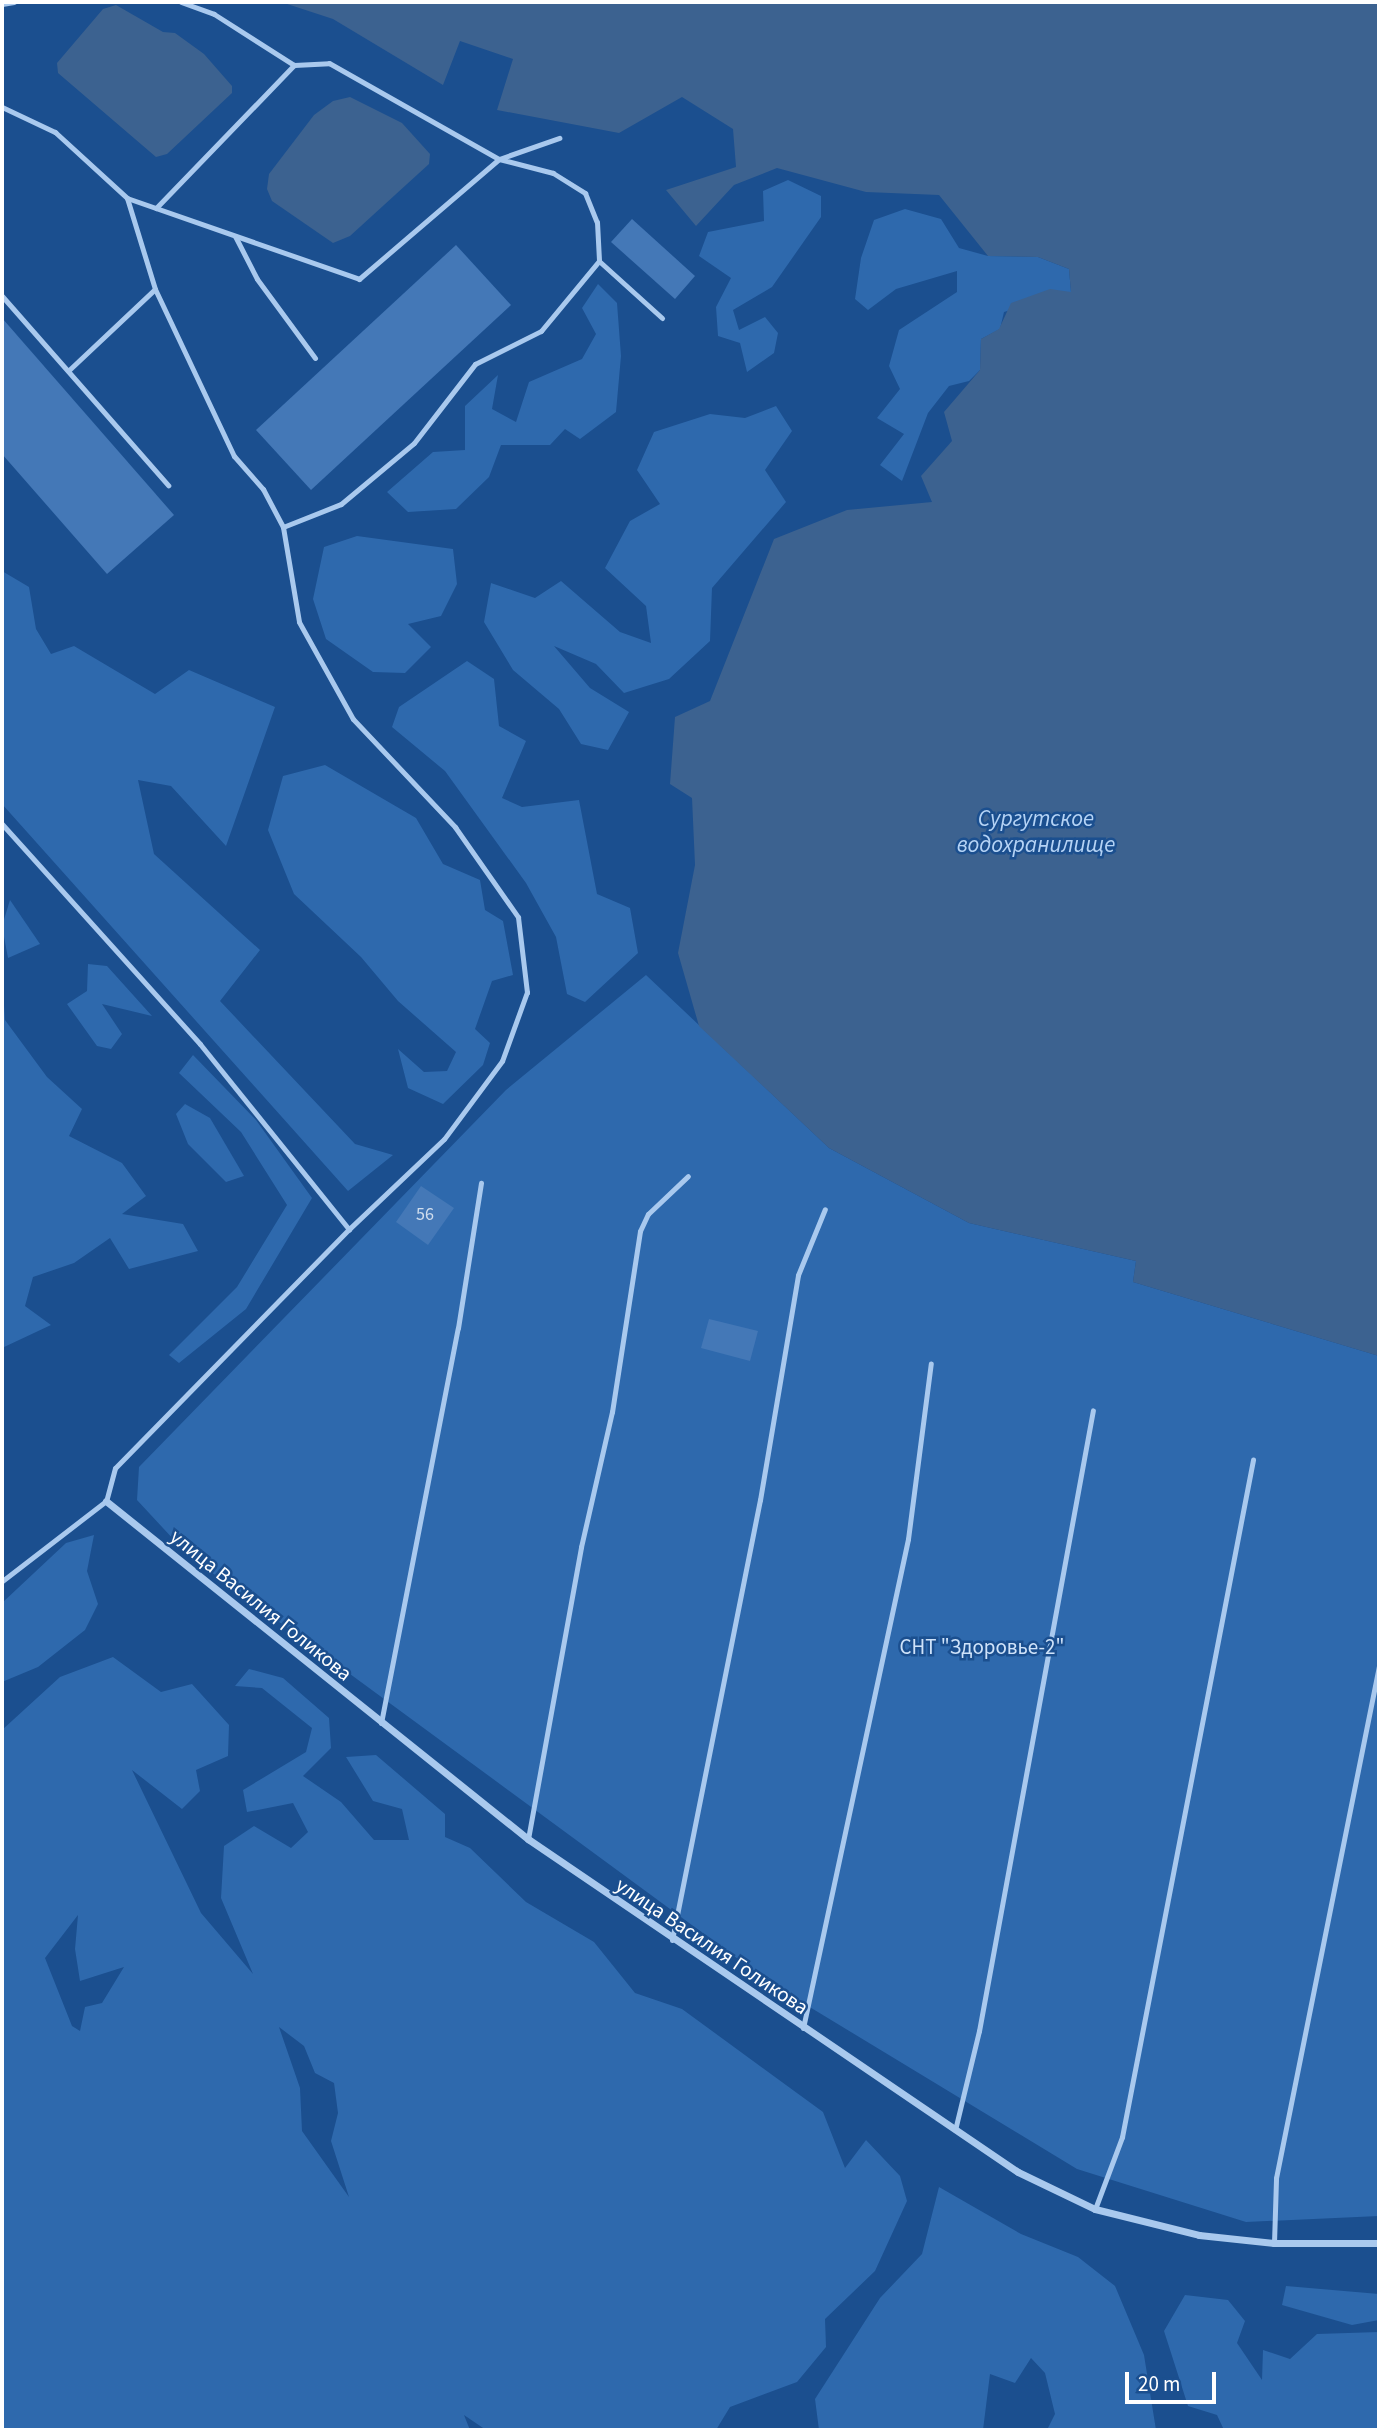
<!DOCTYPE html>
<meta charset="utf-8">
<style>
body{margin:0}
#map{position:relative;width:1381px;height:2432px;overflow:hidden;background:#1b4f8f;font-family:"Source Sans 3",sans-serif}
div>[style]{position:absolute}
.green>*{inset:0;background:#2e69ad}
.water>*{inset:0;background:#3c6290}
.building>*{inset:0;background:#4478b7}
.lane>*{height:5px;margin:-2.5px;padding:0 2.5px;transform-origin:2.5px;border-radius:2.5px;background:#a9c9ee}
.street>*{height:7px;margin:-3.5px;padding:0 3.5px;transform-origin:3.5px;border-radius:3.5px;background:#a9c9ee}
span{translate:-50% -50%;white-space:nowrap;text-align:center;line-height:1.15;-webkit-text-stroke:5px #1b4f8f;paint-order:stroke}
.number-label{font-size:18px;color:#d0dded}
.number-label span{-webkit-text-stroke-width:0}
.street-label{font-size:21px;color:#fff}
.park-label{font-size:21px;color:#cfe3fa}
.water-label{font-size:23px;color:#b5d3f5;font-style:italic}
.frame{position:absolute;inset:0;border:4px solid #fff;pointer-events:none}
.scale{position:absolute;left:1125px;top:2372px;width:91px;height:32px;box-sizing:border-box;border:4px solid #fff;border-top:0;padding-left:9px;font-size:21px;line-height:24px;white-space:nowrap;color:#fff;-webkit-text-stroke:5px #1b4f8f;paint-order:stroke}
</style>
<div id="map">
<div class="green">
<i style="clip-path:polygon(788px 180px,821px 196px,821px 217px,772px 287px,733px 310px,739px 330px,765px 317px,778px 333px,774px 353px,747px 372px,740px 343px,718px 336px,716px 307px,731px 278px,699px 256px,708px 232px,764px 221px,763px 191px)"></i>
<i style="clip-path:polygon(905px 209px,941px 219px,959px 248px,988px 256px,1038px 257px,1069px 269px,1071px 292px,1004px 312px,1000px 329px,981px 339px,980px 370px,969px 381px,949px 386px,928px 413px,902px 481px,880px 465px,904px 434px,877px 418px,900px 389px,889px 366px,899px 330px,957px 292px,957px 271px,896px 289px,868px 310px,855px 299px,861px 258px,874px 220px)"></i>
<i style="clip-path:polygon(598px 284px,617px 303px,621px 356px,616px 412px,580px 439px,565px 429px,550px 445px,501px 445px,489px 477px,456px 509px,408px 512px,387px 492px,433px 452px,465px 450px,465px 406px,498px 375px,492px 409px,516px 422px,529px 382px,582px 359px,596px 334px,582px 308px)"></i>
<i style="clip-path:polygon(776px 406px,792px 431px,765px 470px,786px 502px,712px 588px,710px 641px,669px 679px,624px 693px,596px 664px,554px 646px,590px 688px,629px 712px,608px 750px,581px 744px,559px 709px,513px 670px,484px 622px,491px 583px,535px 598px,561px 581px,620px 632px,651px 643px,646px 606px,605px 568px,630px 521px,660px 504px,637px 470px,654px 432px,710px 414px,745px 418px)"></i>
<i style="clip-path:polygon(357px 536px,453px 549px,457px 584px,441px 616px,408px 624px,431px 647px,405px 673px,373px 672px,326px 639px,313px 599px,324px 547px)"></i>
<i style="clip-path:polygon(2px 571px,29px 587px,36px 629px,51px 654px,74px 646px,155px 694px,189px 670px,275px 707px,226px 846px,171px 786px,138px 780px,154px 854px,260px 950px,220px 1001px,355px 1144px,393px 1155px,348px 1191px,2px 804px)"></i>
<i style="clip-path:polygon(467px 661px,494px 679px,499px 726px,526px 741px,502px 798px,522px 807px,579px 800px,597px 894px,630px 908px,638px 953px,585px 1002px,567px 994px,556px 937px,526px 883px,445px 771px,392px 727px,399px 707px)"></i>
<i style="clip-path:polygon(325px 765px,416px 818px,443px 864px,480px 880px,485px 910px,503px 921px,513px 975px,492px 981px,475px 1029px,490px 1043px,483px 1065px,443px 1104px,408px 1088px,398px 1049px,424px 1072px,447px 1071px,456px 1052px,398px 1001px,361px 957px,294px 894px,268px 830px,283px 776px)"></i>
<i style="clip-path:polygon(10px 900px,40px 944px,8px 958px,2px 926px)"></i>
<i style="clip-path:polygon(88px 964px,107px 966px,152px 1016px,102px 1004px,122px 1034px,111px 1049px,97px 1046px,67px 1004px,87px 991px)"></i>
<i style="clip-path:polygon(2px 975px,5px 1020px,47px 1077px,82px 1109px,69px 1136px,122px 1163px,146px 1196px,122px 1214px,183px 1224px,198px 1251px,129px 1269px,110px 1238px,74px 1263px,33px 1277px,25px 1306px,51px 1325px,2px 1348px)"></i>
<i style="clip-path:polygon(646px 975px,829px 1148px,969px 1223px,1136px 1261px,1133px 1282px,1379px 1356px,1379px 2216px,1246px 2222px,1077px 2169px,775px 1986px,188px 1555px,137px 1500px,139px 1467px,506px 1090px)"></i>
<i style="clip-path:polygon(193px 1055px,256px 1120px,312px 1198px,246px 1309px,179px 1363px,169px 1355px,237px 1287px,287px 1205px,241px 1132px,179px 1073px)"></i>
<i style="clip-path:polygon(185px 1104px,210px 1118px,244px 1176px,226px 1182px,188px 1144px,176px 1114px)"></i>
<i style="clip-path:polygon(94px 1535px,87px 1571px,98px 1604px,85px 1630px,38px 1667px,2px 1682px,2px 1603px,66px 1543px)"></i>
<i style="clip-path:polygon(evenodd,113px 1657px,161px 1692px,192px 1684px,229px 1725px,228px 1756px,196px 1770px,200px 1791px,182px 1809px,132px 1770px,201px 1913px,253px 1974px,221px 1898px,224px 1846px,254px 1826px,291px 1848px,308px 1832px,293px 1803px,247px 1812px,243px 1790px,306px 1752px,312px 1728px,262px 1688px,235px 1686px,249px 1669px,283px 1678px,329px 1718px,331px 1748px,303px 1776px,341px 1802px,374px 1840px,409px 1840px,402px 1809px,373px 1801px,346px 1757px,376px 1755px,445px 1814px,445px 1837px,470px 1848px,526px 1902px,594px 1942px,635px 1993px,682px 2009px,823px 2112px,845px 2168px,866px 2140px,900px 2176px,907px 2201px,875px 2271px,825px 2319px,826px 2347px,797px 2382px,730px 2407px,716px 2430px,486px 2430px,464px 2415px,470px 2430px,2px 2430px,2px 1730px,60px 1677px,113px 1657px,78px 1915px,75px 1949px,80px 1981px,124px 1967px,102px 2003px,85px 2007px,80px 2031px,72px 2026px,45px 1958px,78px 1915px,113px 1657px,279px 2027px,304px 2046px,315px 2073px,334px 2083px,338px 2113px,331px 2141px,349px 2197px,302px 2131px,300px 2088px,279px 2027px)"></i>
<i style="clip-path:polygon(939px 2187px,1021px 2234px,1078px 2257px,1115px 2286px,1144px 2355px,1156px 2430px,1047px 2430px,1055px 2414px,1045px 2373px,1031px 2358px,1015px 2383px,990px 2374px,983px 2430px,819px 2430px,815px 2399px,880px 2298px,922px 2254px)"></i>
<i style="clip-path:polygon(1286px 2286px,1379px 2294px,1379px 2320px,1352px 2325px,1282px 2305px)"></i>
<i style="clip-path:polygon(1185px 2295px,1228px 2300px,1245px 2321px,1237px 2343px,1262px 2380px,1263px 2350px,1290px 2359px,1317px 2334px,1379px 2332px,1379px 2430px,1224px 2430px,1217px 2415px,1188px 2406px,1164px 2331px)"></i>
</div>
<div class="water">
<i style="clip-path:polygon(281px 2px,1379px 2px,1379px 1356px,1133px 1282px,1136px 1261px,969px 1223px,829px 1148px,699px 1026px,678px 953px,695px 865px,692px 798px,670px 784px,675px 717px,710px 701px,774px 539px,847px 510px,932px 502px,921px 476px,952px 441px,944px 412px,980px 370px,981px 339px,999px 329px,1011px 303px,1050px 289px,1071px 292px,1069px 269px,1038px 257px,988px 256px,939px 195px,866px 192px,777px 168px,734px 185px,696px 226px,666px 190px,736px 167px,733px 129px,682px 97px,619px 133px,497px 110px,513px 59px,460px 41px,443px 85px,333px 19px)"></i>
<i style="clip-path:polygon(116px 5px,163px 32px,175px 33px,204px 54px,232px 86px,232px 93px,167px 154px,156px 157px,58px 73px,57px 63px,103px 9px)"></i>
<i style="clip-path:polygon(350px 97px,402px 123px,430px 154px,429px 164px,350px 236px,333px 243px,272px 201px,267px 189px,269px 174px,314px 115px,333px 101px)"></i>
</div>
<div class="building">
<i style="clip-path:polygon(632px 219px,695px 276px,675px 299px,611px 242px)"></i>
<i style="clip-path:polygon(456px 245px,511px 305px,311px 490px,256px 430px)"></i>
<i style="clip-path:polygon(2px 318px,174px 515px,107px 574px,2px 454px)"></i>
<i style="clip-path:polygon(421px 1186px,454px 1208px,428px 1245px,396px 1222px)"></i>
<i style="clip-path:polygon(709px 1319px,758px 1331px,750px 1361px,701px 1348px)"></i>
</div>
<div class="lane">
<i style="left:181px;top:2px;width:35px;rotate:20deg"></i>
<i style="left:214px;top:14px;width:95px;rotate:32.5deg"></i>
<i style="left:294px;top:65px;width:35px;rotate:-3deg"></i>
<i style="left:329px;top:63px;width:195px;rotate:29.5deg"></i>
<i style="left:499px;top:159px;width:56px;rotate:14.5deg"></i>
<i style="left:553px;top:173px;width:38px;rotate:32deg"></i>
<i style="left:585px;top:193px;width:31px;rotate:68deg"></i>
<i style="left:597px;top:222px;width:39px;rotate:87deg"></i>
<i style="left:599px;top:261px;width:85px;rotate:42.1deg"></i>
<i style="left:2px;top:4px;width:12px;rotate:-9deg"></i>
<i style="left:2px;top:107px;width:59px;rotate:25.3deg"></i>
<i style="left:55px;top:132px;width:98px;rotate:42.5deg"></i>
<i style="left:127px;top:198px;width:95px;rotate:72.9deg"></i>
<i style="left:155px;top:289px;width:185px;rotate:64.7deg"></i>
<i style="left:234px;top:456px;width:44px;rotate:48.7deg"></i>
<i style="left:263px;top:489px;width:43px;rotate:62.2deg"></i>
<i style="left:283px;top:527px;width:96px;rotate:80.4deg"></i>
<i style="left:299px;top:622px;width:111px;rotate:60.9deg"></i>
<i style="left:353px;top:719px;width:149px;rotate:46.6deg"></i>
<i style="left:455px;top:827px;width:110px;rotate:55deg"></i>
<i style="left:518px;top:917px;width:76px;rotate:83.2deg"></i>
<i style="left:527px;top:992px;width:73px;rotate:109.9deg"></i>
<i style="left:502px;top:1061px;width:97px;rotate:126.6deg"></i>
<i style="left:444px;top:1139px;width:131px;rotate:136.5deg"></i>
<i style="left:349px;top:1229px;width:334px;rotate:134.4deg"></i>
<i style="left:115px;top:1468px;width:34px;rotate:105deg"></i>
<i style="left:106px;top:1501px;width:131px;rotate:142.4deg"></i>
<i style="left:127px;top:198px;width:246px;rotate:19.2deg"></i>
<i style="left:359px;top:279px;width:184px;rotate:-40.6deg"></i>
<i style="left:499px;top:159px;width:64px;rotate:-19.3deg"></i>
<i style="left:156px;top:208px;width:199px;rotate:-46deg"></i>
<i style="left:235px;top:236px;width:48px;rotate:62.9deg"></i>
<i style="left:257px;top:279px;width:98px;rotate:53.7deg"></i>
<i style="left:2px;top:296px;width:252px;rotate:48.7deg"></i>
<i style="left:69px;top:370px;width:118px;rotate:-43.3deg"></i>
<i style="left:283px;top:527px;width:62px;rotate:-21.6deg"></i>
<i style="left:341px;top:504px;width:95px;rotate:-39.9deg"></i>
<i style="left:414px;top:443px;width:100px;rotate:-52.3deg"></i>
<i style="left:475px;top:364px;width:74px;rotate:-26.6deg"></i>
<i style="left:541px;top:331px;width:91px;rotate:-50.4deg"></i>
<i style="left:2px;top:824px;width:296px;rotate:48deg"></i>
<i style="left:200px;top:1044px;width:238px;rotate:51.2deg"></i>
<i style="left:381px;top:1723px;width:402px;rotate:-79deg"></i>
<i style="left:458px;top:1328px;width:147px;rotate:-81deg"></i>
<i style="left:528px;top:1839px;width:297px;rotate:-79.7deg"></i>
<i style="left:581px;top:1547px;width:139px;rotate:-77.1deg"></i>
<i style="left:612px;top:1412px;width:183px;rotate:-81.2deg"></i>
<i style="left:640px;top:1231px;width:19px;rotate:-65deg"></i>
<i style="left:648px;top:1214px;width:55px;rotate:-43.5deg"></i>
<i style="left:672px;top:1940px;width:449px;rotate:-78.7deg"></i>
<i style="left:760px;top:1500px;width:228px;rotate:-80.4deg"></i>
<i style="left:798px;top:1275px;width:71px;rotate:-67.8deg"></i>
<i style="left:803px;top:2028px;width:500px;rotate:-77.88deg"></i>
<i style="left:908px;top:1539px;width:177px;rotate:-82.6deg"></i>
<i style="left:955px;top:2130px;width:102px;rotate:-76.4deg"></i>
<i style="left:979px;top:2031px;width:631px;rotate:-79.6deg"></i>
<i style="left:1095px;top:2209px;width:77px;rotate:-69.4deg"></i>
<i style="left:1122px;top:2137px;width:690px;rotate:-79.05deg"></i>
<i style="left:1274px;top:2243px;width:65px;rotate:-88.2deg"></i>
<i style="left:1276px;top:2178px;width:522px;rotate:-78.63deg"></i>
</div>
<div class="street">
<i style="left:106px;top:1501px;width:541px;rotate:38.69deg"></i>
<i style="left:528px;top:1839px;width:592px;rotate:34.2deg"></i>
<i style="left:1018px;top:2172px;width:85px;rotate:25.7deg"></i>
<i style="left:1095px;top:2209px;width:107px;rotate:14deg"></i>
<i style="left:1199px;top:2235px;width:75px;rotate:6.1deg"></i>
<i style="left:1274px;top:2243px;width:105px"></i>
</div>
<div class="number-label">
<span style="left:425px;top:1215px">56</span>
</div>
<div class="street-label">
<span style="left:261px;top:1605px;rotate:39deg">улица Василия Голикова</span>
<span style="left:712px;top:1946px;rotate:34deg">улица Василия Голикова</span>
</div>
<div class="park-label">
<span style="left:982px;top:1647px">СНТ "Здоровье-2"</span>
</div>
<div class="water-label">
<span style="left:1036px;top:832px">Сургутское<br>водохранилище</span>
</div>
<div class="frame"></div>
<div class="scale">20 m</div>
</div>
